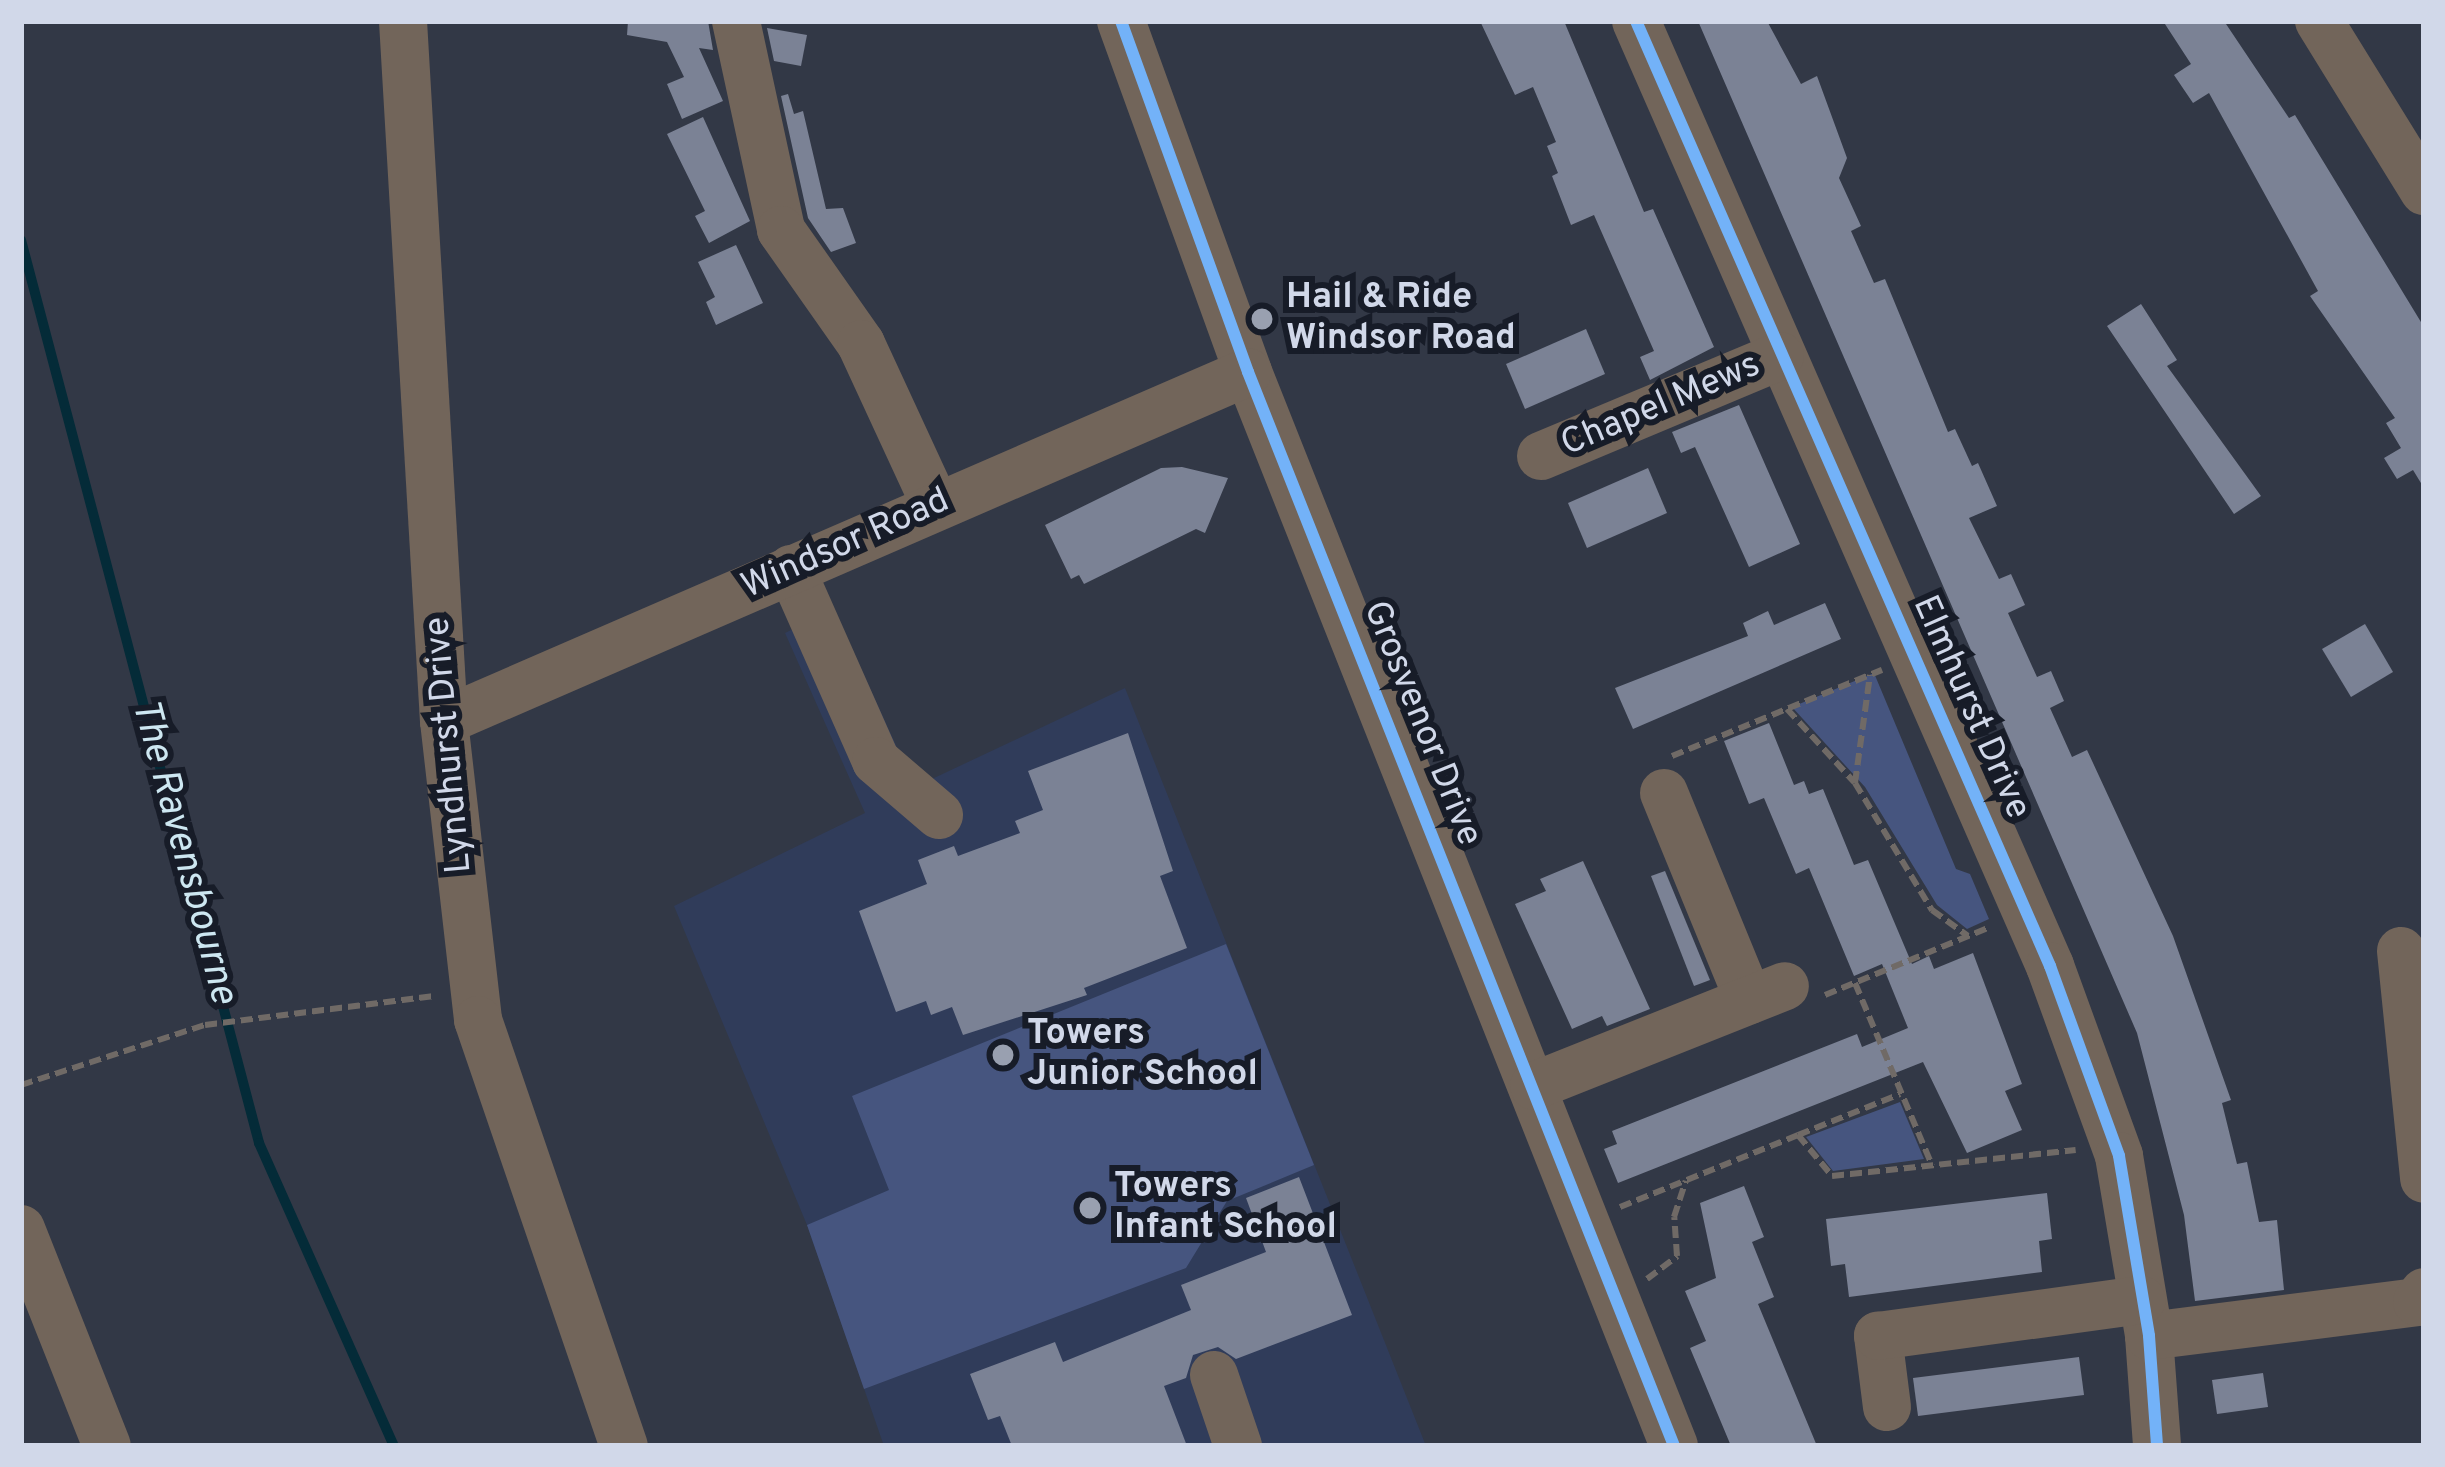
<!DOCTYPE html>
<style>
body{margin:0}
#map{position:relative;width:2445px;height:1467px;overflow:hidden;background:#323846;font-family:Overpass,sans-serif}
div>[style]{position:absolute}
.built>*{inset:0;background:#303c5a}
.green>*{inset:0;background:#46557f}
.stream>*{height:10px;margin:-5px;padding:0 5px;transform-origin:5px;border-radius:5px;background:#042b38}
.building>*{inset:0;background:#7b8295}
.path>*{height:6px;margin-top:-3px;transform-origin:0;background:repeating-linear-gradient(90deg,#706a66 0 12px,transparent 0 18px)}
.minor>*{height:48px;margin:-24px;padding:0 24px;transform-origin:24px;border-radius:24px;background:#72655a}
.cycleway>*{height:12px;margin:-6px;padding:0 6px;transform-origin:6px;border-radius:6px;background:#73b2f8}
.dots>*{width:33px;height:33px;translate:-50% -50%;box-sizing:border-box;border:6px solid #171c28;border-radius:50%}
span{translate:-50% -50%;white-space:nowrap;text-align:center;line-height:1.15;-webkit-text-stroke:12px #171c28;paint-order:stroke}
.poi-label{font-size:36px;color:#d1d8e9;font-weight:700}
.left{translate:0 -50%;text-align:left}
.street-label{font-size:36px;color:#d1d8e9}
.water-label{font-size:39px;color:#cde7f1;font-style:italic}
.frame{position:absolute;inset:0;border:24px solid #d1d8e9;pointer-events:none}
</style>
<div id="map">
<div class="built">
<i style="clip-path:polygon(834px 609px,915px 787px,1125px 688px,1426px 1446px,884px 1446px,807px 1225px,674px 906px,865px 813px,785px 633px)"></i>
</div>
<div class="green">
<i style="clip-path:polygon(1874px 673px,1956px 869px,1970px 874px,1989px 919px,1967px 929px,1937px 905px,1865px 787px,1792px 707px)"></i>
<i style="clip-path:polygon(1226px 944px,1314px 1165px,1227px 1201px,1186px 1268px,864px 1389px,807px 1225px,889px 1190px,852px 1096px)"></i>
<i style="clip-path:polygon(1900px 1102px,1924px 1159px,1833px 1171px,1806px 1137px)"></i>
</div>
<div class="stream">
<i style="left:21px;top:240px;width:934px;rotate:75.23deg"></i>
<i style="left:259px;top:1143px;width:332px;rotate:66deg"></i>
</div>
<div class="building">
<i style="clip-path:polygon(628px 21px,708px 21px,713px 50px,699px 48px,723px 101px,682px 119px,667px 84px,684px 77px,667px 42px,627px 35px)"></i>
<i style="clip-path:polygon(1480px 21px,1564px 21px,1644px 212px,1653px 209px,1714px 347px,1650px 380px,1640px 357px,1654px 351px,1594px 215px,1571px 225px,1552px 176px,1558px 173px,1547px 146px,1556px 142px,1533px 87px,1515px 95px)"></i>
<i style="clip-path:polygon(1698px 21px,1767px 21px,1801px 84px,1817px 76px,1847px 158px,1839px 178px,1861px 226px,1851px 231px,1874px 283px,1885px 279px,1948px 432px,1955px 429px,1972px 466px,1978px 463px,1997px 506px,1969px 518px,1999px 579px,2011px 574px,2025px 605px,2008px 613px,2037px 677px,2051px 671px,2064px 701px,2050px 708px,2072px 757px,2087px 750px,2173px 936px,2231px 1100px,2222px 1103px,2237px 1164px,2247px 1162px,2259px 1222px,2277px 1220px,2284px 1290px,2195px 1301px,2184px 1215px,2137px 1033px)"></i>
<i style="clip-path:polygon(2163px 21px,2224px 21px,2289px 118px,2295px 115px,2424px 327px,2424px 488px,2413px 470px,2397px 479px,2384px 458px,2401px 448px,2386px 423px,2395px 418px,2310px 296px,2318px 291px,2209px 93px,2193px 103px,2174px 75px,2191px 64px)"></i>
<i style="clip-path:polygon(767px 28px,807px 35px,801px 66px,774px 61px)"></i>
<i style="clip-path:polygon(788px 94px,794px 114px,803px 111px,826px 209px,843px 208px,856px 243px,831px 252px,808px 218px,781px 96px)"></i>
<i style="clip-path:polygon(703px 117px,750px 221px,709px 243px,695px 216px,705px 211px,667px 134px)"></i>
<i style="clip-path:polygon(736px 245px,763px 303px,716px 325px,706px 302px,715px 297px,698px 262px)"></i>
<i style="clip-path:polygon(2141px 304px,2177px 360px,2167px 366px,2261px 496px,2234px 514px,2107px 326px)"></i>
<i style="clip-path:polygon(1586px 329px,1605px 374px,1525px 409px,1506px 364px)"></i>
<i style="clip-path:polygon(1739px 405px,1800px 544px,1749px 567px,1695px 447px,1681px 453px,1672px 432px)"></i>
<i style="clip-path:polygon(1182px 467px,1228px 478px,1205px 533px,1196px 529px,1084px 584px,1079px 575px,1071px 579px,1045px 525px,1161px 468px)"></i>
<i style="clip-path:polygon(1648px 468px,1667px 513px,1587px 548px,1568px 503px)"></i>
<i style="clip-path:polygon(1825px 603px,1841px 639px,1633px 729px,1615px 688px,1748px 636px,1743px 623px,1768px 611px,1774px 625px)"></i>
<i style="clip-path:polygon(2365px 624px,2393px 672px,2351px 697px,2322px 649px)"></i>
<i style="clip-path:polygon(1769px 723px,1794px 785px,1804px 781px,1809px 794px,1823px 789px,1854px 865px,1868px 860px,1912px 964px,1929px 956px,1934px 969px,1973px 953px,2022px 1084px,2005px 1091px,2022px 1130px,1967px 1153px,1923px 1062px,1618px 1183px,1604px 1149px,1617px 1144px,1612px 1131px,1857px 1034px,1862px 1047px,1908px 1028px,1882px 964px,1854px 976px,1809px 868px,1796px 874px,1764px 798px,1749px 804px,1724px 741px)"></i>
<i style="clip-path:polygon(1128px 733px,1173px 871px,1160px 876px,1187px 948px,1084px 988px,1087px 995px,963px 1035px,952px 1007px,931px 1015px,926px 1001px,896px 1012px,859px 911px,927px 884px,918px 860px,954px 846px,958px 856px,1020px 833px,1015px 821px,1043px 810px,1028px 771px)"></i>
<i style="clip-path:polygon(1583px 861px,1650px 1009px,1607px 1026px,1602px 1016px,1572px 1029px,1515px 904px,1546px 891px,1540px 879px)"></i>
<i style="clip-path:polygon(1665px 871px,1710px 980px,1694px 986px,1651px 876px)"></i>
<i style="clip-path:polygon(1299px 1177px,1352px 1315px,1236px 1359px,1218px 1347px,1193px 1355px,1186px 1378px,1164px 1386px,1187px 1446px,1012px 1446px,1000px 1416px,988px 1420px,970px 1374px,1055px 1342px,1063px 1362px,1191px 1310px,1181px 1285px,1266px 1252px,1246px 1198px)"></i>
<i style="clip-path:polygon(1744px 1186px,1764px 1237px,1752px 1242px,1774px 1297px,1758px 1304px,1817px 1446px,1731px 1446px,1690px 1348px,1706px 1341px,1685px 1291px,1716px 1278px,1700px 1203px)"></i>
<i style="clip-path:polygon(2047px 1193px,2052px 1239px,2039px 1241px,2042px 1272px,1849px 1297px,1845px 1264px,1831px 1266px,1826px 1219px)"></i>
<i style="clip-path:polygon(2079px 1357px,2084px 1395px,1918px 1416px,1913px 1378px)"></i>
<i style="clip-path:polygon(2263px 1373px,2268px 1407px,2217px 1414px,2212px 1380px)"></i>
</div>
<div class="path">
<i style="left:1787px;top:709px;width:100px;rotate:47.4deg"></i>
<i style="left:1855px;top:783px;width:149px;rotate:58.8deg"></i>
<i style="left:1932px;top:910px;width:44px;rotate:35.8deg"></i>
<i style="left:1672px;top:756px;width:227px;rotate:-22.3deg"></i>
<i style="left:1855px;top:783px;width:109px;rotate:-82.1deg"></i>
<i style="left:1855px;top:983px;width:198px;rotate:67.1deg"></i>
<i style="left:1825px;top:995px;width:178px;rotate:-22.4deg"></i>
<i style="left:21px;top:1085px;width:194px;rotate:-18.1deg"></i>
<i style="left:205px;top:1025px;width:233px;rotate:-7.2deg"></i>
<i style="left:1798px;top:1135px;width:110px;rotate:-21.9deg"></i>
<i style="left:1620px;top:1207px;width:192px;rotate:-22deg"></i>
<i style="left:1798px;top:1135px;width:53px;rotate:50.3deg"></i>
<i style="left:1832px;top:1176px;width:245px;rotate:-6.1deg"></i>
<i style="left:1647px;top:1279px;width:38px;rotate:-37deg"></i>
<i style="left:1677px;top:1256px;width:39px;rotate:-94deg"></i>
<i style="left:1674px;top:1217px;width:38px;rotate:-72deg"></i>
</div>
<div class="minor">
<i style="left:403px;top:21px;width:701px;rotate:86.65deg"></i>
<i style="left:444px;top:721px;width:301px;rotate:83.5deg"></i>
<i style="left:478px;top:1020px;width:450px;rotate:71.1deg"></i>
<i style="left:736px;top:21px;width:214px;rotate:77.8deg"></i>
<i style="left:781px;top:230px;width:139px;rotate:54.9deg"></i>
<i style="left:861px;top:344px;width:179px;rotate:65.2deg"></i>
<i style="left:1121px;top:21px;width:373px;rotate:70.1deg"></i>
<i style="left:1248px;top:372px;width:1155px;rotate:68.36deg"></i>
<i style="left:1636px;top:21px;width:1032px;rotate:66.34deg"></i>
<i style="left:2050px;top:966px;width:202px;rotate:70deg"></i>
<i style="left:2119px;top:1156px;width:182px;rotate:80.5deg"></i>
<i style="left:2149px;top:1336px;width:110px;rotate:85.8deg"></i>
<i style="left:2319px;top:21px;width:200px;rotate:58.3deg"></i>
<i style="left:1541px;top:456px;width:259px;rotate:-22.7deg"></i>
<i style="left:791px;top:569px;width:210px;rotate:66.1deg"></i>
<i style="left:876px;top:761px;width:83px;rotate:40.6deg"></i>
<i style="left:444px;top:721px;width:876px;rotate:-23.46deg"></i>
<i style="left:1664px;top:793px;width:224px;rotate:67.7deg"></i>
<i style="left:2401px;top:951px;width:229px;rotate:84.2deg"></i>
<i style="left:1534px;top:1086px;width:270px;rotate:-21.7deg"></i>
<i style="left:21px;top:1229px;width:233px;rotate:68.4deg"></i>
<i style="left:2149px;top:1336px;width:270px;rotate:-7.2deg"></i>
<i style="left:2417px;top:1302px;width:12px;rotate:-55deg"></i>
<i style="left:1214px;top:1375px;width:75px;rotate:71.3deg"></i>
<i style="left:1887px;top:1407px;width:72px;rotate:-97.2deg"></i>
<i style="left:1878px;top:1336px;width:266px;rotate:-7.8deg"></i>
</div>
<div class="cycleway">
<i style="left:1121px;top:21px;width:373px;rotate:70.1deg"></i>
<i style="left:1248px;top:372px;width:1155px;rotate:68.36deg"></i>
<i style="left:1636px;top:21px;width:1032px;rotate:66.34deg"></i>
<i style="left:2050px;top:966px;width:202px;rotate:70deg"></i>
<i style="left:2119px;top:1156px;width:182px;rotate:80.5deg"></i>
<i style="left:2149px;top:1336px;width:110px;rotate:85.8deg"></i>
</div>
<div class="dots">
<i style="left:1262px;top:319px;background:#99a0b0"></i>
<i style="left:1003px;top:1055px;background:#99a0b0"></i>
<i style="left:1090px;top:1208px;background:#99a0b0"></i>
</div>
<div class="poi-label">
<span class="left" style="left:1286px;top:319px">Hail &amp; Ride<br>Windsor Road</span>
<span class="left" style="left:1027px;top:1055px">Towers<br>Junior School</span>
<span class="left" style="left:1114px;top:1208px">Towers<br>Infant School</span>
</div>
<div class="street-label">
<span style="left:1661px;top:406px;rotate:-23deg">Chapel Mews</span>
<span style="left:846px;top:545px;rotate:-24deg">Windsor Road</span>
<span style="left:1970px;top:708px;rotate:66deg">Elmhurst Drive</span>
<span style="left:1421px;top:724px;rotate:68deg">Grosvenor Drive</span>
<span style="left:450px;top:745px;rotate:-95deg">Lyndhurst Drive</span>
</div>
<div class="water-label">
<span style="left:182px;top:852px;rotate:75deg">The Ravensbourne</span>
</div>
<div class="frame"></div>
</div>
